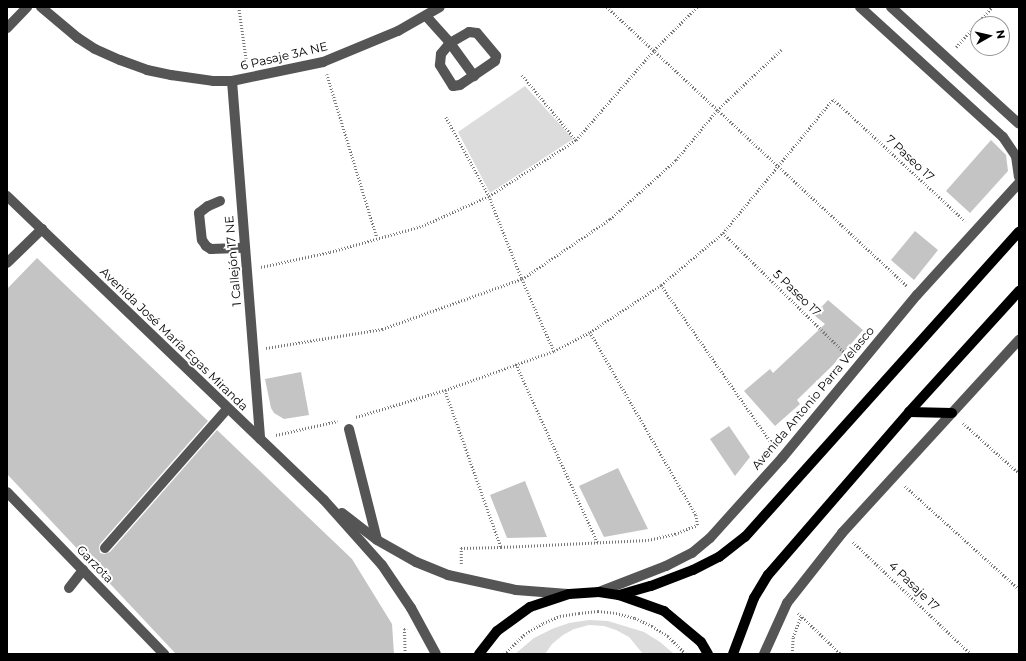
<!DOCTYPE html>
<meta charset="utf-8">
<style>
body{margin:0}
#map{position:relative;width:1026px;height:661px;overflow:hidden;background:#fff;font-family:Montserrat,sans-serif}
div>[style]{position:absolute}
.green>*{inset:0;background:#dcdcdc}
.building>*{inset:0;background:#c4c4c4}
.path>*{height:2.5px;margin-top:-1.25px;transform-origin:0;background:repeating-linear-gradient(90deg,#777 0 1px,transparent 0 3px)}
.minor>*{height:10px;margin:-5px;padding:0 5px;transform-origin:5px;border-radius:5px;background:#555}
.major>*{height:10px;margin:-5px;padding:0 5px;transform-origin:5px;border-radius:5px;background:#000}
span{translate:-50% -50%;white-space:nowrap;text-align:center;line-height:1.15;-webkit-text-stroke:4px #fff;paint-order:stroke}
.street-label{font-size:12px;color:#000}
.frame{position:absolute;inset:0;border:8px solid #000;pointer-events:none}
.north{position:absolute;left:970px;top:16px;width:40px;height:40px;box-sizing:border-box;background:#fff;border:1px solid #999;border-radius:50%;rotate:82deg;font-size:11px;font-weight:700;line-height:16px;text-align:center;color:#000}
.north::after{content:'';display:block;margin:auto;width:14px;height:18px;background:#000;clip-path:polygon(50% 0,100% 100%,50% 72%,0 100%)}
</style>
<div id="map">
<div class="green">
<i style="clip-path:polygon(525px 86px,573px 139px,490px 193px,458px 132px)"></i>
<i style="clip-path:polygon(589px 620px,608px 621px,644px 632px,660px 642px,674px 654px,643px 654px,629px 637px,616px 630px,604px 626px,589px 625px,574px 629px,563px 635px,552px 644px,545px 654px,515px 654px,534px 638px,552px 629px,569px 623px)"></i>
</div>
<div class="building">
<i style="clip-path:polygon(991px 140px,1006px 155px,1008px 171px,970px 213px,946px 191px)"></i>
<i style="clip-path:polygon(915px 231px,938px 250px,914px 280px,891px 260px)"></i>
<i style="clip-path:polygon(37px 258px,208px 421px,100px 544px,99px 547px,100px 553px,104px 554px,110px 552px,217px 430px,352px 559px,392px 624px,394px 654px,176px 654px,7px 474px,7px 289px)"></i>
<i style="clip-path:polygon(828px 300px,863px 330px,833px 365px,797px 400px,800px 404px,775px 426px,744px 391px,770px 369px,773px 373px,825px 324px,814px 315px)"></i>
<i style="clip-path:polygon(301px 372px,309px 415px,284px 419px,274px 413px,271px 408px,265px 379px)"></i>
<i style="clip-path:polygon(729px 426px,750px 457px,735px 476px,710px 439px)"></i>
<i style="clip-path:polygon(618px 468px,648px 529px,604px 537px,579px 486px)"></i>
<i style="clip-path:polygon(525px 481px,547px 537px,507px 538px,490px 495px)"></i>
</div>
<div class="path">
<i style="left:239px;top:7px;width:58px;rotate:82deg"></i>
<i style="left:607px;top:7px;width:410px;rotate:42.9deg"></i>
<i style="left:956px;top:47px;width:54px;rotate:-48deg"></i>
<i style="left:327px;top:74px;width:171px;rotate:73deg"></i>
<i style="left:522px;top:75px;width:85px;rotate:50.3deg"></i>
<i style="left:576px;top:140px;width:119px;rotate:-49.1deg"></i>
<i style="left:654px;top:50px;width:61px;rotate:-45deg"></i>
<i style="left:446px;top:117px;width:90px;rotate:61.4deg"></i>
<i style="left:489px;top:196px;width:89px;rotate:68.3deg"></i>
<i style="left:522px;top:279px;width:79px;rotate:66deg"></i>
<i style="left:723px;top:233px;width:175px;rotate:44.5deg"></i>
<i style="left:261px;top:267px;width:71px;rotate:-12.3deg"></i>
<i style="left:330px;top:252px;width:96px;rotate:-15.8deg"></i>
<i style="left:422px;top:226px;width:73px;rotate:-24.1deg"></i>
<i style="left:489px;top:196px;width:103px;rotate:-32.8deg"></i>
<i style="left:661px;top:285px;width:195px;rotate:55deg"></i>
<i style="left:590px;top:332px;width:211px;rotate:59.9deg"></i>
<i style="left:696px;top:515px;width:11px;rotate:80deg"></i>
<i style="left:266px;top:348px;width:118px;rotate:-9.3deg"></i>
<i style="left:382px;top:329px;width:149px;rotate:-19.7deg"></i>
<i style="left:522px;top:279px;width:107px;rotate:-34.3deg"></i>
<i style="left:610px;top:219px;width:89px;rotate:-41.8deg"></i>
<i style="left:676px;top:160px;width:65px;rotate:-50.6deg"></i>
<i style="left:717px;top:110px;width:88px;rotate:-43.2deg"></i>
<i style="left:516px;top:364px;width:197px;rotate:65.4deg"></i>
<i style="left:445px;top:390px;width:167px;rotate:70.4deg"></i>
<i style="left:356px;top:417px;width:93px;rotate:-16.9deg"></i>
<i style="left:445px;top:390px;width:116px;rotate:-19.7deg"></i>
<i style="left:554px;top:351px;width:41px;rotate:-27.8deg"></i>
<i style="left:590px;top:332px;width:85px;rotate:-33.5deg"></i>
<i style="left:661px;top:285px;width:81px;rotate:-40deg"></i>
<i style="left:723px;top:233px;width:173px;rotate:-50.6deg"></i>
<i style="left:833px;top:99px;width:180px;rotate:42.7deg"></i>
<i style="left:963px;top:423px;width:75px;rotate:41.8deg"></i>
<i style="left:276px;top:435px;width:63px;rotate:-12.9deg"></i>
<i style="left:905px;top:486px;width:154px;rotate:42.1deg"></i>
<i style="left:853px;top:542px;width:163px;rotate:43.5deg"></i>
<i style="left:461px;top:564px;width:16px;rotate:-90deg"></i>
<i style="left:461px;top:548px;width:40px;rotate:-1.4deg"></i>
<i style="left:501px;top:547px;width:147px;rotate:-2.7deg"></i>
<i style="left:648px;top:540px;width:28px;rotate:-13deg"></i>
<i style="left:675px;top:534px;width:24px;rotate:-22deg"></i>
<i style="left:798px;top:613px;width:59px;rotate:43.6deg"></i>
<i style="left:405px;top:654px;width:25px;rotate:-92deg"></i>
<i style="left:404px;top:629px;width:3px;rotate:-18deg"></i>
<i style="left:504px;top:654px;width:30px;rotate:-44deg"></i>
<i style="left:526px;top:633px;width:20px;rotate:-30deg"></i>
<i style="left:543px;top:623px;width:18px;rotate:-22deg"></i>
<i style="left:560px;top:616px;width:19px;rotate:-9deg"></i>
<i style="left:579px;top:613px;width:19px;rotate:-6deg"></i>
<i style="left:598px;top:611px;width:18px;rotate:6deg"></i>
<i style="left:616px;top:613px;width:20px;rotate:15deg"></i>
<i style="left:635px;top:618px;width:19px;rotate:25deg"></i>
<i style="left:652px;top:626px;width:19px;rotate:32deg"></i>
<i style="left:668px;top:636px;width:25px;rotate:45deg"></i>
<i style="left:792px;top:654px;width:17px;rotate:-87deg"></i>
<i style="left:793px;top:637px;width:22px;rotate:-69deg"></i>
</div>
<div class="minor">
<i style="left:41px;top:7px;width:48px;rotate:40deg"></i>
<i style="left:78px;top:38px;width:20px;rotate:33deg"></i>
<i style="left:95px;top:49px;width:27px;rotate:24deg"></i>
<i style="left:120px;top:60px;width:29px;rotate:20deg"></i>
<i style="left:147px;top:70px;width:25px;rotate:12deg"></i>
<i style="left:171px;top:75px;width:42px;rotate:8.1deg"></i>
<i style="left:213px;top:81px;width:19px"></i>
<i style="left:232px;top:81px;width:93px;rotate:-11.8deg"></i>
<i style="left:323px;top:62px;width:81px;rotate:-22.5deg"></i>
<i style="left:398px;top:31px;width:48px;rotate:-29.7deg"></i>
<i style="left:860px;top:7px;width:193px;rotate:42.3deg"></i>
<i style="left:1003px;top:137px;width:23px;rotate:56deg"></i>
<i style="left:1016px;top:156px;width:21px;rotate:82deg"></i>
<i style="left:891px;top:7px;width:173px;rotate:42.4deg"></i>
<i style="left:426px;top:16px;width:36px;rotate:48deg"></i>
<i style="left:450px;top:43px;width:41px;rotate:54deg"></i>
<i style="left:7px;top:28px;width:29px;rotate:-46deg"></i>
<i style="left:469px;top:32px;width:8px;rotate:7deg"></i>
<i style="left:477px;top:33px;width:30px;rotate:50deg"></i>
<i style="left:496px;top:56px;width:5px;rotate:101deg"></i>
<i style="left:495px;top:61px;width:42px;rotate:145.6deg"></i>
<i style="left:460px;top:85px;width:7px;rotate:172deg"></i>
<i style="left:453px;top:86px;width:25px;rotate:-122deg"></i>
<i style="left:440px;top:65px;width:11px;rotate:-85deg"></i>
<i style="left:441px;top:54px;width:14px;rotate:-51deg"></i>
<i style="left:450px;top:43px;width:22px;rotate:-30deg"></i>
<i style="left:232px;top:81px;width:359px;rotate:85.5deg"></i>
<i style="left:7px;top:196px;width:439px;rotate:43.8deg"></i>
<i style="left:324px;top:500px;width:87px;rotate:48.3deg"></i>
<i style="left:382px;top:565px;width:52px;rotate:56deg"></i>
<i style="left:411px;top:608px;width:52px;rotate:61.5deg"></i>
<i style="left:220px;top:201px;width:13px;rotate:157deg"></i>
<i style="left:208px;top:206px;width:11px;rotate:142deg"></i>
<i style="left:199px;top:213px;width:27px;rotate:84deg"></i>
<i style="left:202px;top:240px;width:7px;rotate:56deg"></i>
<i style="left:206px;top:246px;width:6px;rotate:31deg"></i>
<i style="left:211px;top:249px;width:33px;rotate:-2deg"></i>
<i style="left:7px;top:263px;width:49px;rotate:-44.2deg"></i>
<i style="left:349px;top:429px;width:114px;rotate:75.8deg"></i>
<i style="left:7px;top:492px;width:226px;rotate:45.9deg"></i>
<i style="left:342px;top:513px;width:44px;rotate:37.6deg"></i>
<i style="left:377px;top:540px;width:45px;rotate:29.4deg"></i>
<i style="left:416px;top:562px;width:35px;rotate:22deg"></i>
<i style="left:448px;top:575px;width:70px;rotate:12.4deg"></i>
<i style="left:516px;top:590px;width:52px;rotate:4.4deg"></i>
<i style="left:105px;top:548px;width:185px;rotate:-48.7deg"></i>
<i style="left:69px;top:588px;width:23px;rotate:-52deg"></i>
<i style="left:599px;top:592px;width:72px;rotate:-21.2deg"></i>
<i style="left:666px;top:566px;width:29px;rotate:-27deg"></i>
<i style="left:692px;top:553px;width:23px;rotate:-40deg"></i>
<i style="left:710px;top:538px;width:108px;rotate:-48deg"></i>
<i style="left:782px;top:458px;width:212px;rotate:-50.4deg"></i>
<i style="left:917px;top:295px;width:151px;rotate:-47.7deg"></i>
<i style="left:764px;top:654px;width:56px;rotate:-65.7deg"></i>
<i style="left:787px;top:603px;width:89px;rotate:-51.8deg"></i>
<i style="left:842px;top:533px;width:262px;rotate:-47.5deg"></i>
</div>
<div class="major">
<i style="left:909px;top:412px;width:43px;rotate:1.3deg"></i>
<i style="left:619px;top:595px;width:33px;rotate:-16deg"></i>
<i style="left:651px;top:586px;width:45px;rotate:-20.9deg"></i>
<i style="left:693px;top:570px;width:29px;rotate:-27deg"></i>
<i style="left:719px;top:557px;width:33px;rotate:-38deg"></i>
<i style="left:745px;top:537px;width:410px;rotate:-48.1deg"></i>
<i style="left:479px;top:654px;width:29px;rotate:-52deg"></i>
<i style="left:497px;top:631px;width:41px;rotate:-36deg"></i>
<i style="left:530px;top:607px;width:41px;rotate:-18.4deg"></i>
<i style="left:569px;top:594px;width:30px;rotate:-4deg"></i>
<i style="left:599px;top:592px;width:20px;rotate:9deg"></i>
<i style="left:619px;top:595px;width:48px;rotate:19.6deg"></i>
<i style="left:664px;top:611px;width:48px;rotate:40deg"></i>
<i style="left:701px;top:642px;width:14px;rotate:60deg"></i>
<i style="left:733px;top:654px;width:60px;rotate:-69.4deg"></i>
<i style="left:754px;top:598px;width:27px;rotate:-59deg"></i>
<i style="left:768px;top:575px;width:216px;rotate:-49.1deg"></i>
<i style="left:909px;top:412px;width:164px;rotate:-47.7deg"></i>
</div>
<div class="street-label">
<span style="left:284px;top:56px;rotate:-13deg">6 Pasaje 3A NE</span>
<span style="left:910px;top:158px;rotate:43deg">7 Paseo 17</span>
<span style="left:233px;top:261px;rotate:-95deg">1 Callejón 17 NE</span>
<span style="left:797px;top:293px;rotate:44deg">5 Paseo 17</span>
<span style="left:174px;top:339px;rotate:44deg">Avenida José María Egas Miranda</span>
<span style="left:813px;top:398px;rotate:-50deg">Avenida Antonio Parra Velasco</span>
<span style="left:95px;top:564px;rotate:46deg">Garzota</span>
<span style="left:914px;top:586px;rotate:44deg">4 Pasaje 17</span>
</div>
<div class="frame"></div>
<div class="north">N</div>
</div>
